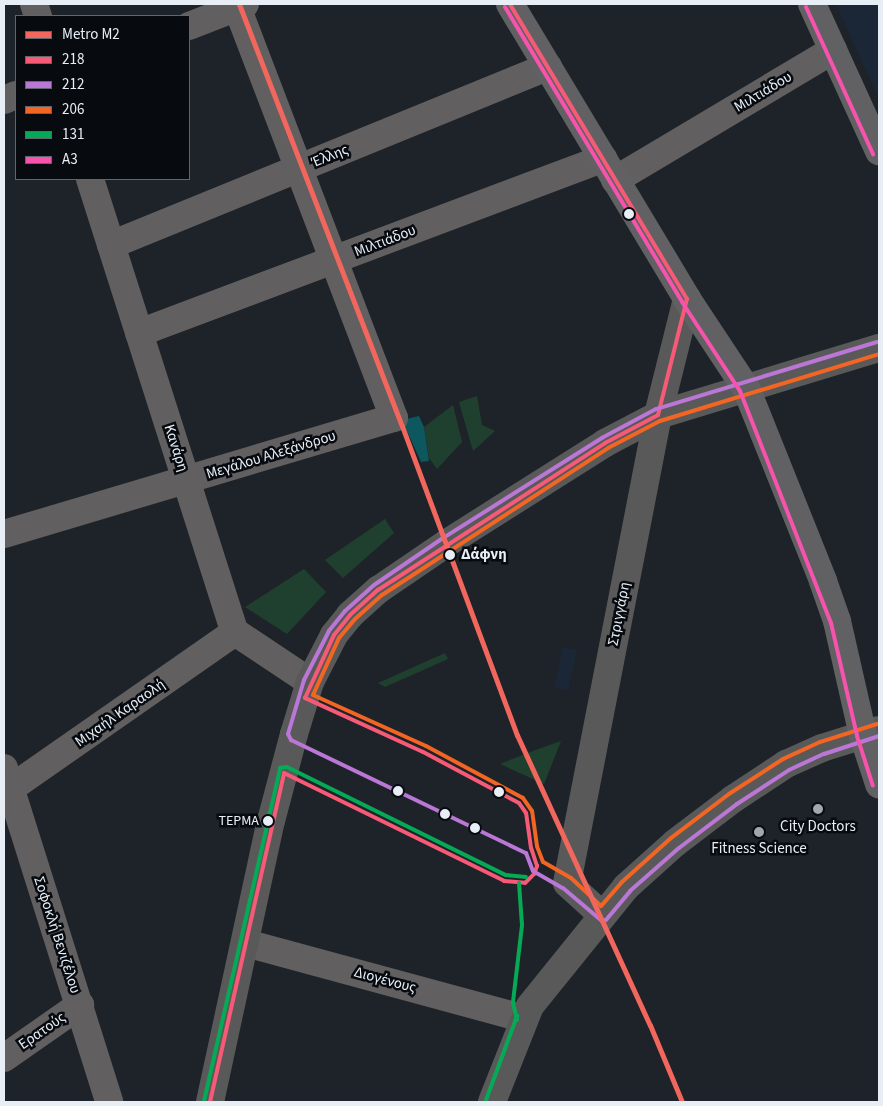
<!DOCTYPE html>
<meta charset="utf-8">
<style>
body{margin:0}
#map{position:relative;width:883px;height:1106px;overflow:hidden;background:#1e2329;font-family:"Source Sans 3",sans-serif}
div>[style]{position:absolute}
.built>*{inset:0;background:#1b2737}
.green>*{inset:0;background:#20402f}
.water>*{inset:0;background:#0d585f}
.street>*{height:28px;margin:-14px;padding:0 14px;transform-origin:14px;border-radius:14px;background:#615f5f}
.secondary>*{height:28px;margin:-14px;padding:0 14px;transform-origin:14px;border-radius:14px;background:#5a595a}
.primary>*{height:28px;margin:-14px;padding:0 14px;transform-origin:14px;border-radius:14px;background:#616063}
.bus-1>*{height:4px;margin:-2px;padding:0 2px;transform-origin:2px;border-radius:2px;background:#f75a77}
.bus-2>*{height:4px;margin:-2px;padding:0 2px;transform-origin:2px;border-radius:2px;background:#ba77d6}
.bus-3>*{height:4px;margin:-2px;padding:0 2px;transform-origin:2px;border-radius:2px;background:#f26522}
.bus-4>*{height:4px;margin:-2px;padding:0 2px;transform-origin:2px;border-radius:2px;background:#06aa56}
.bus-5>*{height:4px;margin:-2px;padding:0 2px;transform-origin:2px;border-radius:2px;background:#f653ac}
.metro-1>*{height:5px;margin:-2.5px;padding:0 2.5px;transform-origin:2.5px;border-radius:2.5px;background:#f2675d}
.dots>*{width:14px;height:14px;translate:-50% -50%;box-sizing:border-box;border:2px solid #070b10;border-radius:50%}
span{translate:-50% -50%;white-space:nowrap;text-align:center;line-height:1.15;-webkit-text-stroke:5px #070b10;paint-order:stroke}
.bus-label{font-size:14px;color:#e8eef6}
.right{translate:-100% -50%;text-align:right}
.street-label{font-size:15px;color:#e8eef6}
.stop-label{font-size:15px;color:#e8eef6;font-weight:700}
.left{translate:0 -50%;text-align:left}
.poi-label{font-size:15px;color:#e8eef6}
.frame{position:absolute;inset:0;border:5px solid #e8eef6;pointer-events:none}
.legend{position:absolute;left:15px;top:15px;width:175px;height:165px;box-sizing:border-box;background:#070b10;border:1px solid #61666c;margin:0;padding:6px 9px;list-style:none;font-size:15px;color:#e8eef6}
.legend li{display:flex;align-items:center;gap:10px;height:25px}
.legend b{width:25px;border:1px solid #61666c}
</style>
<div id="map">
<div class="built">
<i style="clip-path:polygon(836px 4px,879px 4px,879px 99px)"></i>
<i style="clip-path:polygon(563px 647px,577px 650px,568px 690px,554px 687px)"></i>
</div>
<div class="green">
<i style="clip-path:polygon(477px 396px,482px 425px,495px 431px,473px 451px,459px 402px)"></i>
<i style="clip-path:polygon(453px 405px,462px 442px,437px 469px,429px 458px,424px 427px)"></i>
<i style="clip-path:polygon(385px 519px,394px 533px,343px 578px,325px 560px)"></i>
<i style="clip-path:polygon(304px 569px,326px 592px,287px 634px,245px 607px)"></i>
<i style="clip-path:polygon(445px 653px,448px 659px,385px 687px,378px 683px)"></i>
<i style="clip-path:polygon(561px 741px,544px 784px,500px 764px,533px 751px)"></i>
</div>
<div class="water">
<i style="clip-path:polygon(419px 416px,424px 427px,429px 461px,421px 462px,402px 420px)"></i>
</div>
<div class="street">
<i style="left:34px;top:4px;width:13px;rotate:72deg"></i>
<i style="left:189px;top:26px;width:60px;rotate:-21.4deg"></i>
<i style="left:4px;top:100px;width:13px;rotate:-23deg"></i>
<i style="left:90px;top:179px;width:476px;rotate:72.3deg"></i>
<i style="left:235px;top:632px;width:90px;rotate:33.7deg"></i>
<i style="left:615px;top:180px;width:254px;rotate:-30.8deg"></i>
<i style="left:111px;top:245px;width:472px;rotate:-22.2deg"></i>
<i style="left:139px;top:333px;width:496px;rotate:-20.6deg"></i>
<i style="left:4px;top:534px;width:407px;rotate:-16.6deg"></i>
<i style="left:394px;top:418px;width:443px;rotate:-110.9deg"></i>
<i style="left:4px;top:768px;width:350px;rotate:72.5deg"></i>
<i style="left:4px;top:793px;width:282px;rotate:-34.9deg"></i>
<i style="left:246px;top:943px;width:287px;rotate:15.2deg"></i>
<i style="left:4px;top:1058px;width:93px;rotate:-34.9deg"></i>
</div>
<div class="secondary">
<i style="left:602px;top:915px;width:47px;rotate:-137.6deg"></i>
<i style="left:567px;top:883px;width:477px;rotate:-79deg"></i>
<i style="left:658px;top:415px;width:120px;rotate:-76deg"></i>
<i style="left:210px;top:1102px;width:288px;rotate:-77.8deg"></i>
<i style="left:271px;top:821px;width:90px;rotate:-75.2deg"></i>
<i style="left:294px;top:734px;width:54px;rotate:-72.9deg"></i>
<i style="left:310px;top:682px;width:53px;rotate:-62.9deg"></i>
<i style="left:334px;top:635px;width:26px;rotate:-51deg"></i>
<i style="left:350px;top:615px;width:38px;rotate:-42deg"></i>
<i style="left:378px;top:590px;width:83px;rotate:-34.3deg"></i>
<i style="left:447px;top:543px;width:187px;rotate:-32.3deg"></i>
<i style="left:605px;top:443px;width:60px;rotate:-27.8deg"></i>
<i style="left:658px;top:415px;width:231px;rotate:-16.9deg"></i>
<i style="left:492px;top:1102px;width:103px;rotate:-68.4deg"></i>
<i style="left:530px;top:1006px;width:153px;rotate:-51.1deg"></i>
<i style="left:626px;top:887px;width:66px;rotate:-41.9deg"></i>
<i style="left:675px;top:843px;width:73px;rotate:-37.2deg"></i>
<i style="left:733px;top:799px;width:64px;rotate:-33.4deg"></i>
<i style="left:786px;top:764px;width:39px;rotate:-24deg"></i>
<i style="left:822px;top:748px;width:60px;rotate:-17.5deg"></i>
</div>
<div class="primary">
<i style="left:510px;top:4px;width:344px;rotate:59deg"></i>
<i style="left:687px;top:299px;width:107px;rotate:56.5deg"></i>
<i style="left:746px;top:388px;width:208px;rotate:68.2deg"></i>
<i style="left:823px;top:581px;width:42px;rotate:70.7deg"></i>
<i style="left:837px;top:621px;width:117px;rotate:77.2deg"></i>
<i style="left:863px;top:735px;width:52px;rotate:71.9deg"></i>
<i style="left:812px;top:4px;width:162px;rotate:65.5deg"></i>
</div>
<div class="bus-1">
<i style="left:210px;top:1102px;width:337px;rotate:-77.3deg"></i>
<i style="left:284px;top:773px;width:245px;rotate:26.1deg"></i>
<i style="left:504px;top:881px;width:21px;rotate:5deg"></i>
<i style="left:525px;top:883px;width:13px;rotate:-45deg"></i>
<i style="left:534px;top:874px;width:9px;rotate:-69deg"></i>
<i style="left:537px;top:866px;width:19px;rotate:-108deg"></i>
<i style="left:531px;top:848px;width:35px;rotate:-98deg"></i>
<i style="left:526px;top:813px;width:12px;rotate:-125deg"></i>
<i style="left:519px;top:803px;width:109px;rotate:-152deg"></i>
<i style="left:423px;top:752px;width:130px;rotate:-155.4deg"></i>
<i style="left:305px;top:698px;width:69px;rotate:-65.3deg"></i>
<i style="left:334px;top:635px;width:26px;rotate:-51deg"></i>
<i style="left:350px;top:615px;width:38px;rotate:-42deg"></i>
<i style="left:378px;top:590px;width:270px;rotate:-32.9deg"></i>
<i style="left:605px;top:443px;width:60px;rotate:-27.8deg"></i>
<i style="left:658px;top:415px;width:120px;rotate:-76deg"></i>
<i style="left:687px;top:299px;width:344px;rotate:-121deg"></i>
</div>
<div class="bus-2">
<i style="left:877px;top:342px;width:231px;rotate:163.1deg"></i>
<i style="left:656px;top:409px;width:61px;rotate:151.8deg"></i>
<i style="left:602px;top:438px;width:188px;rotate:147.8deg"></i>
<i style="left:443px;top:538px;width:83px;rotate:145.7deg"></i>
<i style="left:374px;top:585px;width:39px;rotate:138deg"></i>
<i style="left:345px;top:611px;width:26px;rotate:129deg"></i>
<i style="left:329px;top:631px;width:55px;rotate:117deg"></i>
<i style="left:304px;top:680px;width:56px;rotate:106.5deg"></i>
<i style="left:288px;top:734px;width:7px;rotate:63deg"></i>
<i style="left:291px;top:740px;width:261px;rotate:25.7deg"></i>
<i style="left:526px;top:853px;width:19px;rotate:69deg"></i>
<i style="left:533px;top:871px;width:34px;rotate:30deg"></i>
<i style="left:563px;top:888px;width:51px;rotate:40.2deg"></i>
<i style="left:602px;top:921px;width:4px;rotate:-14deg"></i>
<i style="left:606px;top:920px;width:38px;rotate:-50deg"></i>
<i style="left:630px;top:891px;width:65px;rotate:-41.3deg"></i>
<i style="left:679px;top:848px;width:73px;rotate:-37.2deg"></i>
<i style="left:737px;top:804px;width:62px;rotate:-33.2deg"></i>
<i style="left:789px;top:770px;width:38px;rotate:-25deg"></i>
<i style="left:824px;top:754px;width:58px;rotate:-18.1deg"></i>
</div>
<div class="bus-3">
<i style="left:877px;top:724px;width:60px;rotate:162.5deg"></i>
<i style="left:820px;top:742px;width:41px;rotate:155.3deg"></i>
<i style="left:783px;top:759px;width:64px;rotate:147.1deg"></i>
<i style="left:729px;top:794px;width:73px;rotate:142.8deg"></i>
<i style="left:671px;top:838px;width:66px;rotate:138.1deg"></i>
<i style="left:622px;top:882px;width:32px;rotate:131deg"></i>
<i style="left:601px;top:906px;width:41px;rotate:-137deg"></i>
<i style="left:571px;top:878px;width:32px;rotate:-150deg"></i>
<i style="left:543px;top:862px;width:17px;rotate:-111deg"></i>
<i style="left:537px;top:846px;width:35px;rotate:-98deg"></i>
<i style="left:532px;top:811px;width:16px;rotate:-125deg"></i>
<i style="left:523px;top:798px;width:110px;rotate:-151.8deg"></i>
<i style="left:426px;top:746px;width:124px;rotate:-155.7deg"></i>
<i style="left:313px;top:695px;width:63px;rotate:-65.5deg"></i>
<i style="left:339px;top:638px;width:25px;rotate:-50deg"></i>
<i style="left:355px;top:619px;width:36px;rotate:-42deg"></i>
<i style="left:382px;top:595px;width:270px;rotate:-33deg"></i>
<i style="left:608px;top:448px;width:59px;rotate:-27.4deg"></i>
<i style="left:660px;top:421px;width:229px;rotate:-17deg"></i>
</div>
<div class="bus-4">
<i style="left:517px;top:1020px;width:18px;rotate:-103deg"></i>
<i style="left:513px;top:1002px;width:78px;rotate:-83.3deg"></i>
<i style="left:522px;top:925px;width:42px;rotate:-94.1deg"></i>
<i style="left:486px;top:1100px;width:90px;rotate:-69.7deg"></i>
<i style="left:204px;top:1101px;width:342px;rotate:-77.1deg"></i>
<i style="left:280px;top:768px;width:7px;rotate:-8deg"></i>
<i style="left:287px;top:767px;width:244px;rotate:26.3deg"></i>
<i style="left:506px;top:875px;width:20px;rotate:6deg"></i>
</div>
<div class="bus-5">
<i style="left:505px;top:7px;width:344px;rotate:59deg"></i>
<i style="left:682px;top:302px;width:106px;rotate:56.9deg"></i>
<i style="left:740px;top:391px;width:249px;rotate:68.6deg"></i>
<i style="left:831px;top:623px;width:116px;rotate:77deg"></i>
<i style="left:857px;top:736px;width:52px;rotate:72.3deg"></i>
<i style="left:806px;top:7px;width:162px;rotate:65.5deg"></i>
</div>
<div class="metro-1">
<i style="left:239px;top:4px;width:452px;rotate:68.9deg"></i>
<i style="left:402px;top:426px;width:330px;rotate:69.6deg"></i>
<i style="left:517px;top:735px;width:319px;rotate:65.4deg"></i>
<i style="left:650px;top:1025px;width:83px;rotate:67.4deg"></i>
</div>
<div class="dots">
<i style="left:629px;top:214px;background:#e8eef6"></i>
<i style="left:450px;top:555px;background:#e8eef6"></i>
<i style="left:398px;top:791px;background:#e8eef6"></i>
<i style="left:499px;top:792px;background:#e8eef6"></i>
<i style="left:818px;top:809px;background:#a1a7ae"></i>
<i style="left:445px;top:814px;background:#e8eef6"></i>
<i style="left:268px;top:821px;background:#e8eef6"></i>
<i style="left:475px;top:828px;background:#e8eef6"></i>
<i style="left:759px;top:832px;background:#a1a7ae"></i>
</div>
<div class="bus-label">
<span class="right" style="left:259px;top:821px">ΤΕΡΜΑ</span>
</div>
<div class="street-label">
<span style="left:763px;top:92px;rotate:-31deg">Μιλτιάδου</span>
<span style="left:330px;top:156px;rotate:-22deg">Έλλης</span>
<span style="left:385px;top:241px;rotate:-21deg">Μιλτιάδου</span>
<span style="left:176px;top:448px;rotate:72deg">Κανάρη</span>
<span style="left:271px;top:455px;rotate:-17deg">Μεγάλου Αλεξάνδρου</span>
<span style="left:619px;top:614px;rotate:-79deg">Στριγγάρη</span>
<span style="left:120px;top:713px;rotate:-35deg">Μιχαήλ Καραολή</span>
<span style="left:57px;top:935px;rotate:72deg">Σοφοκλή Βενιζέλου</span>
<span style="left:385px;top:980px;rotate:15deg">Διογένους</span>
<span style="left:42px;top:1031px;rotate:-35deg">Ερατούς</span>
</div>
<div class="stop-label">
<span class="left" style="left:461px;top:555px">Δάφνη</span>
</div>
<div class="poi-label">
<span style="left:818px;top:827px">City Doctors</span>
<span style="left:759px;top:849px">Fitness Science</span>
</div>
<div class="frame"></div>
<ul class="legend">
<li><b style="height:6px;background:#f2675d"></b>Metro Μ2</li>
<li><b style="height:6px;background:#f75a77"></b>218</li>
<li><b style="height:6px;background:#ba77d6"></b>212</li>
<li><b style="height:6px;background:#f26522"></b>206</li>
<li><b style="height:6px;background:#06aa56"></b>131</li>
<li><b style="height:6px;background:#f653ac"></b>Α3</li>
</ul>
</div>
